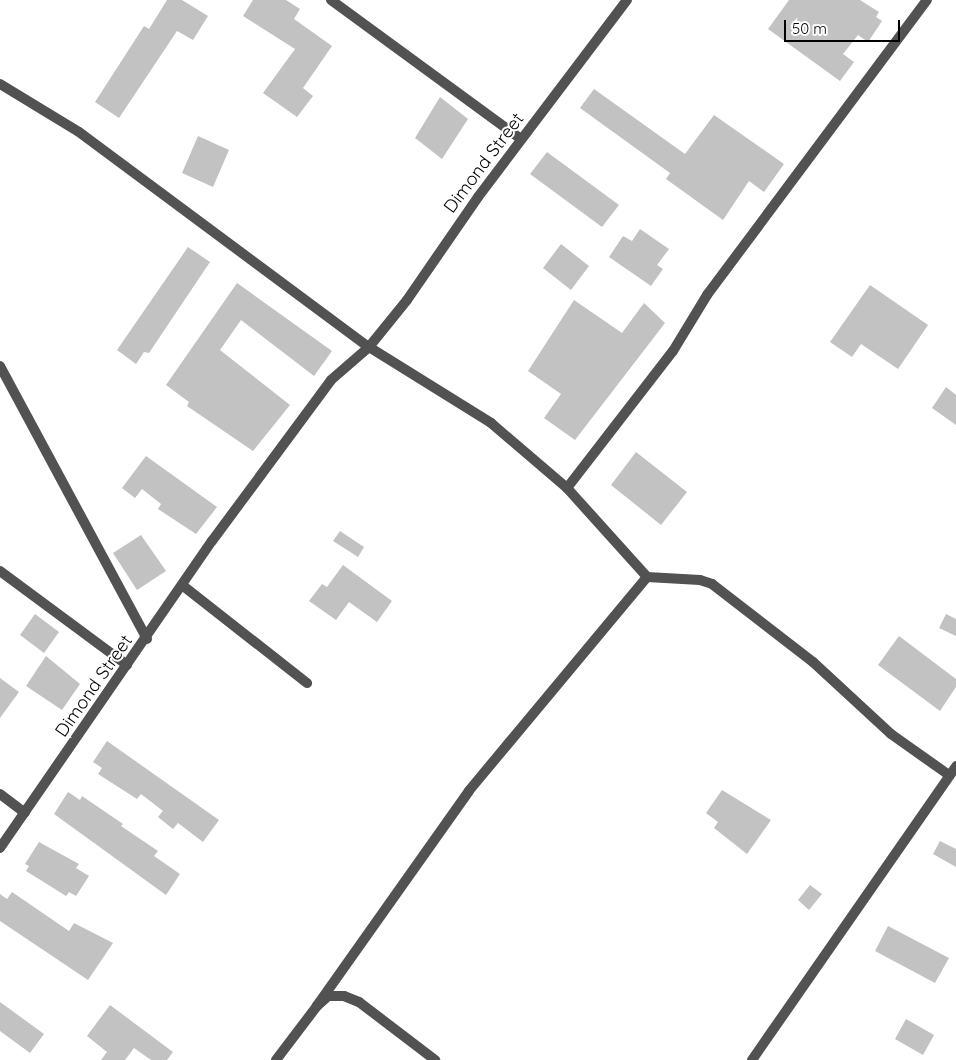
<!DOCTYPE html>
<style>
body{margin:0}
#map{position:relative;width:956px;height:1060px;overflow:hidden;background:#fff;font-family:Quicksand,sans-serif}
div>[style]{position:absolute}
.building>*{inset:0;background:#c2c2c2}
.minor>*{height:10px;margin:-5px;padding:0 5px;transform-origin:5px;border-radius:5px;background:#525252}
span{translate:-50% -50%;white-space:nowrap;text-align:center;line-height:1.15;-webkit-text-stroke:4px #fff;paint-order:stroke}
.street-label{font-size:18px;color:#000}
.scale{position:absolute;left:784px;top:20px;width:116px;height:22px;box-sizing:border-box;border:2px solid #000;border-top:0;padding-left:6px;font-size:15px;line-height:18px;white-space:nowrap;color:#000;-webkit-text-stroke:4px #fff;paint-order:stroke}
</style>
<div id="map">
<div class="building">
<i style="clip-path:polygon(167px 0,182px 0,208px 16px,193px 40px,177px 31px,119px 118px,95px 102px,144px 26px,149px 29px)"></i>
<i style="clip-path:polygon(253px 0,286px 0,300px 9px,294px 19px,332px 46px,303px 88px,313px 96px,297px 117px,263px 93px,295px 49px,243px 16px)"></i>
<i style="clip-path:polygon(789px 0,860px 0,879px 12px,876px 17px,882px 21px,868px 42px,858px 35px,843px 54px,854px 62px,840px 81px,768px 29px)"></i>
<i style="clip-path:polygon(594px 89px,685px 154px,714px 115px,784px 164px,764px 192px,749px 181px,723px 220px,666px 179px,670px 173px,580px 108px)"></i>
<i style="clip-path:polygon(440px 97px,468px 119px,442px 159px,415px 138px)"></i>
<i style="clip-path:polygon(198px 136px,229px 150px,213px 187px,182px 173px)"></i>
<i style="clip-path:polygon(547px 152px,619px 205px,602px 227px,530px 174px)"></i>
<i style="clip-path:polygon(640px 229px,669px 249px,657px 265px,663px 269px,651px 286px,609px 257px,623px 236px,632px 241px)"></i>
<i style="clip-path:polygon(561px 244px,589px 266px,571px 290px,543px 268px)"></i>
<i style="clip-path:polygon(188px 247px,210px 262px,149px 353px,144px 352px,136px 364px,117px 350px)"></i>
<i style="clip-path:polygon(237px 283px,332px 351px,314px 376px,241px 320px,220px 350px,290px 405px,253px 451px,187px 406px,189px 402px,166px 385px)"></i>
<i style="clip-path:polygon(870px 285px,928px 325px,898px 369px,861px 344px,852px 357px,830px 342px)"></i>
<i style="clip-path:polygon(574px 300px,622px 333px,644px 303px,665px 323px,575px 440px,544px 418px,561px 394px,528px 371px)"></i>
<i style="clip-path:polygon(946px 387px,956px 395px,956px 425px,932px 408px)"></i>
<i style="clip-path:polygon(636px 452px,687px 492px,661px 525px,611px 485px)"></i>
<i style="clip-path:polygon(146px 456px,217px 507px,196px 534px,158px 509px,161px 504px,142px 489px,135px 498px,122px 488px)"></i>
<i style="clip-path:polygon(340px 531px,364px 547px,358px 557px,333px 541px)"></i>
<i style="clip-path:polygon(141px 535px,166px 571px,137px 590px,113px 553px)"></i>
<i style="clip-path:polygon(343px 565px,392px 601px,377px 622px,349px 602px,336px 620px,309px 601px,322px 584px,327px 587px)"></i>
<i style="clip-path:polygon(35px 614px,59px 632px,44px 653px,20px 635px)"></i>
<i style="clip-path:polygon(946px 614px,956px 619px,956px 636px,939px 628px)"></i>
<i style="clip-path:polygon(899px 636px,956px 679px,956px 687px,940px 711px,878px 665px)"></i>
<i style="clip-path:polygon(46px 656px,80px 684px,62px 710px,26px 686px)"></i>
<i style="clip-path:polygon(0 678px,19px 692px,0 718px)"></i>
<i style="clip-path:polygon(107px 741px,219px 820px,203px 842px,178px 823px,173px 829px,158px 817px,163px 811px,141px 794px,137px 799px,98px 774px,102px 768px,93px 762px)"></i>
<i style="clip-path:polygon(722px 790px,771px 820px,747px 854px,714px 828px,718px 822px,706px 813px)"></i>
<i style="clip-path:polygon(68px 792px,80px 800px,82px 796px,123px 824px,121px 826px,158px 851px,154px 856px,180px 874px,166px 895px,54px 814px)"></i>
<i style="clip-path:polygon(940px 841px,956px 849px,956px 867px,933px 854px)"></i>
<i style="clip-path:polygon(39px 842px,79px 864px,76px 868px,89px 876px,76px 896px,69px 892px,66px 896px,26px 871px,29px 866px,25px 864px)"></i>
<i style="clip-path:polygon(810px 885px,822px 894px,809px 910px,798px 900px)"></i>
<i style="clip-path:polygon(12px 892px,69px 931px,74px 923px,113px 943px,88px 980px,0 921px,0 894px,7px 899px)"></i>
<i style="clip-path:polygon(888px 926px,949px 958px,935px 983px,875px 951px)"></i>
<i style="clip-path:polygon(0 1002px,44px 1034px,30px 1053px,0 1031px)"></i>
<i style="clip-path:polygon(110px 1005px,173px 1052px,167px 1060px,151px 1060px,134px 1048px,125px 1060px,101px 1060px,107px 1052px,87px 1036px)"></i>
<i style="clip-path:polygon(906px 1019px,934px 1035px,923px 1055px,895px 1039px)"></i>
</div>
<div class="minor">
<i style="left:331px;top:0;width:235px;rotate:36.2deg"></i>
<i style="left:0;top:84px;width:92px;rotate:31.3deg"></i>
<i style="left:79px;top:132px;width:361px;rotate:36.6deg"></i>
<i style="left:369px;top:347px;width:144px;rotate:31.9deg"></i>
<i style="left:491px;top:423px;width:100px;rotate:40.5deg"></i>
<i style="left:567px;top:488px;width:120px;rotate:48deg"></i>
<i style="left:647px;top:577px;width:278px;rotate:129.8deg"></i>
<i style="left:469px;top:791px;width:263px;rotate:125.3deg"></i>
<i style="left:0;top:366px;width:310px;rotate:61.7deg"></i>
<i style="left:567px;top:488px;width:173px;rotate:-52.3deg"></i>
<i style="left:673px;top:351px;width:66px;rotate:-58.7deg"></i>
<i style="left:707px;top:295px;width:368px;rotate:-53.3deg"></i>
<i style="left:0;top:571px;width:158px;rotate:36.5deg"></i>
<i style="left:647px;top:577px;width:53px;rotate:3.2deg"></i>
<i style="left:700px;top:580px;width:13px;rotate:18deg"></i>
<i style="left:712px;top:584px;width:128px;rotate:37.7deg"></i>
<i style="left:813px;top:662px;width:106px;rotate:42.7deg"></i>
<i style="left:891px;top:734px;width:71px;rotate:35.3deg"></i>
<i style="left:182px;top:585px;width:159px;rotate:38.1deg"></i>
<i style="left:0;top:794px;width:31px;rotate:37deg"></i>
<i style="left:0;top:848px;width:373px;rotate:-55.4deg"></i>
<i style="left:212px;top:541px;width:200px;rotate:-53.5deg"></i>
<i style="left:331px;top:380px;width:50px;rotate:-41deg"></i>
<i style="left:369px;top:347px;width:60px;rotate:-51deg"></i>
<i style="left:407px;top:300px;width:125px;rotate:-55.4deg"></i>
<i style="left:478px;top:197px;width:247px;rotate:-52.9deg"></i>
<i style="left:276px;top:1060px;width:68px;rotate:-52.8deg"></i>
<i style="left:317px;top:1006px;width:15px;rotate:-42deg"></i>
<i style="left:328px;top:996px;width:16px"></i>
<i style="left:344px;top:996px;width:16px;rotate:22deg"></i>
<i style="left:359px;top:1002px;width:96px;rotate:37.3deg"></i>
<i style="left:752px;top:1060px;width:358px;rotate:-55.2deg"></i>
</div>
<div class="street-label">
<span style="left:484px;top:163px;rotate:-53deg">Dimond Street</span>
<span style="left:94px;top:686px;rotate:-55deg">Dimond Street</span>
</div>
<div class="scale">50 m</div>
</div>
